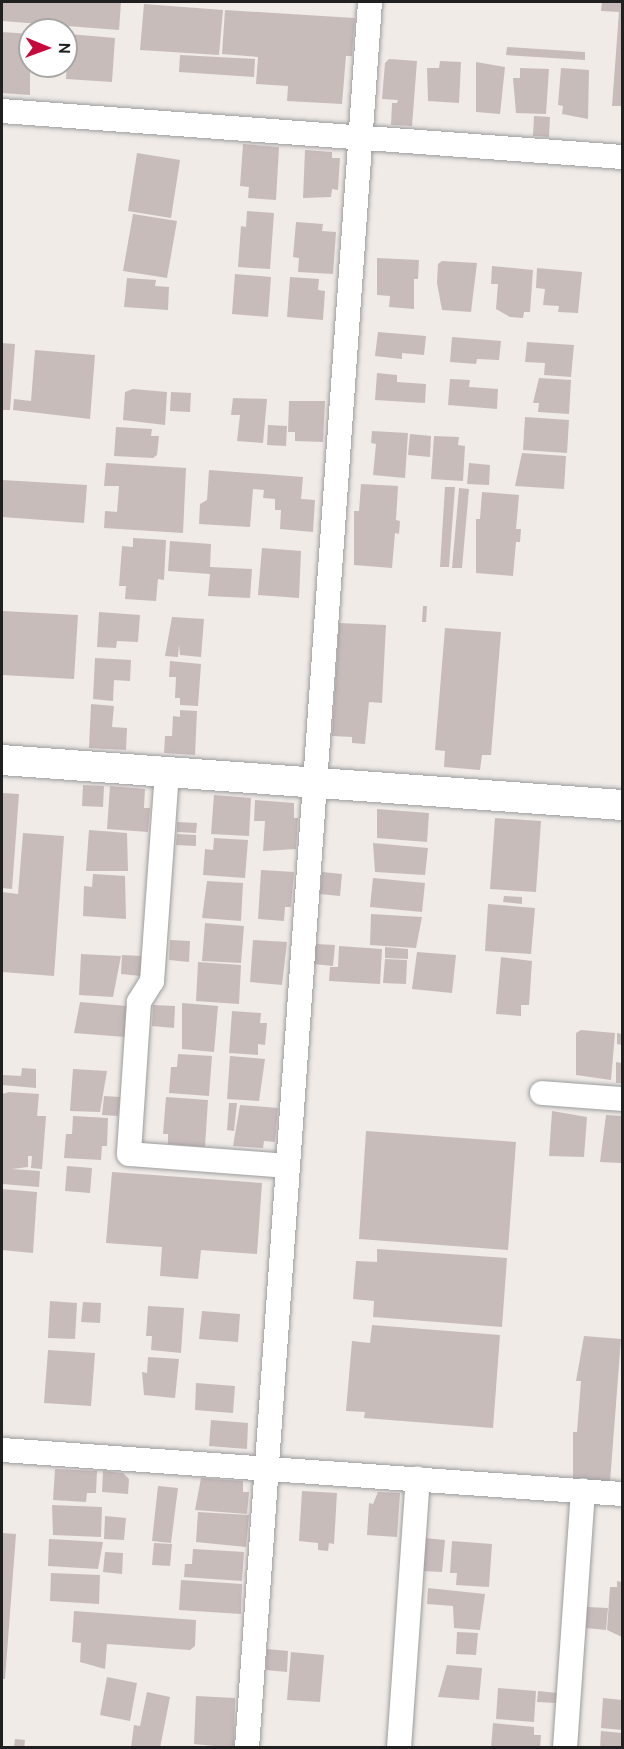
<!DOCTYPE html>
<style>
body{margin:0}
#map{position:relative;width:624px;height:1749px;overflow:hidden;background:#f0ebe7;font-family:Cabin,sans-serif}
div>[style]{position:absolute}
.building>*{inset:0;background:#c8bcbb}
.roads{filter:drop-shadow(0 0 2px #9d9d9d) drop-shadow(0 0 2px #9d9d9d)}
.minor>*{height:24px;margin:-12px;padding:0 12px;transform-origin:12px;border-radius:12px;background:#fff}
.tertiary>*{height:30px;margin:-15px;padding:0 15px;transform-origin:15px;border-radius:15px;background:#fff}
span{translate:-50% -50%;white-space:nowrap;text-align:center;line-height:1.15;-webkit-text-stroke:6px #fff;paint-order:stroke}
.frame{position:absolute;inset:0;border:3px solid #202020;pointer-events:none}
.north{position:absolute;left:18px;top:18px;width:60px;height:60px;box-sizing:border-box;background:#fff;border:2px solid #a6a6a6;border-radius:50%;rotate:91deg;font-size:16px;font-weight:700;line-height:24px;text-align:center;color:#202020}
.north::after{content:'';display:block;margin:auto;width:21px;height:27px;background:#c60a3b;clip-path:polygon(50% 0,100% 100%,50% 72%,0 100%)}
</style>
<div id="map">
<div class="building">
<i style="clip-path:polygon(2px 2px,121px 2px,119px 30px,2px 21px)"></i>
<i style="clip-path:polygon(602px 2px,622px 2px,622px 106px,612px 106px,619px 12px,601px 11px)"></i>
<i style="clip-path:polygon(144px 4px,223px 10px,219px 55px,140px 50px)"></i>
<i style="clip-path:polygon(225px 10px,355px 18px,352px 56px,346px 56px,342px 104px,287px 101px,288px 86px,256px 84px,258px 57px,222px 54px)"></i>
<i style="clip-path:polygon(2px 32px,30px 34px,30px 95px,2px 93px)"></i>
<i style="clip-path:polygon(69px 34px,115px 38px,112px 82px,66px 79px)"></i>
<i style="clip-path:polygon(507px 47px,585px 52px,585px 60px,506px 55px)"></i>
<i style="clip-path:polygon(180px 55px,255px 59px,254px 77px,179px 72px)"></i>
<i style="clip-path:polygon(389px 59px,417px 61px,412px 126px,391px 125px,392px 103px,397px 103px,398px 100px,382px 99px,385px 63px)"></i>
<i style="clip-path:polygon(440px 61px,461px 62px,459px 103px,428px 101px,427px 68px,439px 68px)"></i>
<i style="clip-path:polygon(476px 62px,505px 67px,500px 114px,476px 112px)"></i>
<i style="clip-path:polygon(520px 68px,549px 69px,546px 114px,516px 113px,513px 78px,520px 78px)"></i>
<i style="clip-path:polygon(561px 68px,589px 70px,588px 119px,562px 114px,563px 106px,558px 105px)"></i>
<i style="clip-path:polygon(534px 116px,550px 117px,549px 137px,533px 136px)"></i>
<i style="clip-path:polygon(243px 144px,279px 147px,276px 200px,248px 198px,249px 187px,240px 186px)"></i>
<i style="clip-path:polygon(305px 150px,332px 152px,332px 158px,340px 158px,338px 190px,332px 189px,331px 197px,303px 198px)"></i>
<i style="clip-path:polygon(137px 153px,180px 160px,171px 218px,128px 211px)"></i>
<i style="clip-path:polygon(247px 211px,274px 213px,270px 269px,238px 267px,241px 226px,246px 227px)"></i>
<i style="clip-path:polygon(133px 214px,177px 221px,167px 278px,123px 271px)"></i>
<i style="clip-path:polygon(296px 222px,323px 224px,322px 231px,336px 232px,333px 274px,298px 272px,299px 258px,293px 257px)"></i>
<i style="clip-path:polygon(377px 258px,419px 260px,418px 279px,414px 279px,414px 309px,389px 307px,390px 296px,377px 295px)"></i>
<i style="clip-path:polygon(442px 261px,477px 263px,471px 312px,442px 310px,437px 283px,438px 264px)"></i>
<i style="clip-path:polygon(492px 266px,533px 270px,530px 312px,524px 312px,523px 318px,510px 317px,496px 309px,498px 284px,491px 284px)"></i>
<i style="clip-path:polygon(537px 268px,582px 272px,578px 313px,558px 312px,559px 306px,543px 305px,545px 289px,536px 288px)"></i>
<i style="clip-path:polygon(235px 274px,271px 277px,268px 317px,232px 314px)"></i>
<i style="clip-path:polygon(290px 277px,319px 279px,318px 290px,325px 291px,323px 320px,287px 317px)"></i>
<i style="clip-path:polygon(127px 278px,156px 280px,155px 286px,169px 287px,168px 310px,124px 307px)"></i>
<i style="clip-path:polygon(378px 332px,426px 336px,424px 355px,402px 353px,402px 359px,375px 356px)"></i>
<i style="clip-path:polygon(452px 337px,501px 341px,499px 360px,477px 359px,476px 364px,450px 362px)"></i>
<i style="clip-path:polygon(527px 342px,574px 345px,571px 377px,544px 375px,545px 363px,525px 362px)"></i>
<i style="clip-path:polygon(2px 343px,15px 344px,10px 410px,2px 410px)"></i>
<i style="clip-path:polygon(35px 350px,95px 355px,90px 419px,13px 410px,14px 399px,31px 401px)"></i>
<i style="clip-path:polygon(377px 373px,397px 375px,397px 382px,426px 384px,425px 403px,375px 400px)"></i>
<i style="clip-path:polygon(539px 378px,571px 380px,569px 414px,538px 412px,539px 403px,533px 403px)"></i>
<i style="clip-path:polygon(450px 379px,470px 380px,469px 387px,498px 389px,497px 409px,448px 405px)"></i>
<i style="clip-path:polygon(133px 389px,167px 392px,165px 425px,123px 420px,125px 392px)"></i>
<i style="clip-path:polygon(171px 392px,191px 393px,190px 412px,170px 411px)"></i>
<i style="clip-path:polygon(233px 398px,267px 399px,263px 443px,237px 441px,240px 415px,231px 415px)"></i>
<i style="clip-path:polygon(289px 401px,325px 401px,323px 442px,295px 441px,295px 432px,288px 432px)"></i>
<i style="clip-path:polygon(525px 417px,569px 420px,567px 453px,523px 450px)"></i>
<i style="clip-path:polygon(268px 425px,287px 426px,286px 446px,267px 445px)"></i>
<i style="clip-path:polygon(116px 427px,152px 429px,151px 436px,159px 436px,157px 455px,153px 458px,114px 456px)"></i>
<i style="clip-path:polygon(372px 431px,408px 433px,405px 478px,373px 475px,376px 444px,371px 443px)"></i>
<i style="clip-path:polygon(410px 434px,431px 436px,430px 457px,408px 455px)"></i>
<i style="clip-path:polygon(434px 436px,459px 437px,458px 445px,465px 446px,463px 481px,431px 479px)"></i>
<i style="clip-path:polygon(522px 453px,566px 456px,564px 489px,515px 486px)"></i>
<i style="clip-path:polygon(106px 463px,186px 468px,183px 533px,104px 528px,105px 511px,117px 512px,119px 486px,104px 486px)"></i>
<i style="clip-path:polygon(469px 463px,490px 465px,489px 485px,467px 484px)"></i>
<i style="clip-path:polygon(209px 470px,303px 477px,301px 499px,315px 500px,313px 532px,280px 529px,281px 510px,275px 510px,275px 499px,263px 498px,264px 490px,253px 489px,250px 527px,199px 524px,200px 504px,207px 500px)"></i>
<i style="clip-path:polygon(2px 480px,87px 485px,84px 523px,2px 517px)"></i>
<i style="clip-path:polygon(361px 484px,398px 486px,396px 520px,400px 521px,399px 534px,395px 533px,392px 568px,354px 565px,354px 511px,359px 511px)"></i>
<i style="clip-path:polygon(445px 487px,455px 487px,449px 567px,440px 567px)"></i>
<i style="clip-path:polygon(459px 488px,469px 489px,462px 568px,452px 568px)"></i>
<i style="clip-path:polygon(482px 492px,519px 495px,516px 529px,521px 529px,520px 542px,516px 542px,513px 576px,476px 573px,476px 519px,480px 519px)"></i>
<i style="clip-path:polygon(133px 538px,166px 540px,164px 580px,158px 579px,156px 601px,125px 599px,126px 586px,119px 586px,122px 546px,133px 547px)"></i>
<i style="clip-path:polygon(170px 541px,211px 544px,210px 567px,252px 569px,250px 598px,208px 596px,210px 574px,168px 571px)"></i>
<i style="clip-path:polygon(262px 548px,301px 551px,299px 598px,258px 595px)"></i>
<i style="clip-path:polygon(423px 606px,427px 606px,426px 622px,422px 622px)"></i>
<i style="clip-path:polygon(2px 611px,78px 615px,74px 679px,2px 675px)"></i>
<i style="clip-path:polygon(99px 612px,140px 615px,138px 642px,117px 641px,116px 648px,97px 647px)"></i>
<i style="clip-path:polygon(172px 617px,204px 619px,201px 657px,180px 655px,179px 645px,178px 657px,165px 656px)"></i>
<i style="clip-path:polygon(339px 623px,386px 625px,382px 703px,369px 702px,365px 744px,352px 743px,352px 737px,332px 736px)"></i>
<i style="clip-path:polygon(445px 628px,501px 632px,491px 755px,482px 755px,480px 770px,444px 767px,445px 751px,435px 750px)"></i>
<i style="clip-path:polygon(95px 658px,131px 660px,130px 681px,114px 680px,113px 701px,93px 699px)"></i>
<i style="clip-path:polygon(170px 661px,201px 664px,198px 706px,180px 705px,180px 698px,175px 698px,176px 677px,169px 677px)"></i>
<i style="clip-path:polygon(91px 704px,114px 706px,112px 727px,127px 728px,126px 750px,89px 748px)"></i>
<i style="clip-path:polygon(180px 710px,197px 711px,195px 755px,164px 753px,165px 736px,172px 736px,173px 716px,180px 717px)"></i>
<i style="clip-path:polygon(83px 785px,104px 786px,103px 807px,82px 806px)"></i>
<i style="clip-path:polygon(110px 786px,145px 789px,144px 808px,150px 808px,148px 832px,107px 829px)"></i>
<i style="clip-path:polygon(2px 793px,19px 794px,12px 889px,2px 888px)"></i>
<i style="clip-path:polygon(214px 795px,251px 798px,249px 836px,211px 834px)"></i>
<i style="clip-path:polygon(255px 800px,294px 803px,294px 818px,298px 818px,296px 849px,263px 851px,265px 821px,254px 821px)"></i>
<i style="clip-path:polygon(377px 809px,429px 813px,427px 842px,377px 838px)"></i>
<i style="clip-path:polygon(495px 818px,541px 821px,536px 892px,490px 889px)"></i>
<i style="clip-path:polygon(177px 822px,197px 823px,196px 833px,177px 832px)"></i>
<i style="clip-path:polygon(89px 830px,127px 833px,128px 871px,86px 871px)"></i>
<i style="clip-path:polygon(23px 833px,64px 836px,54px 976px,2px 972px,2px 892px,18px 894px)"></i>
<i style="clip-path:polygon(177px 834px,196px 835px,196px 846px,176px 845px)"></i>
<i style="clip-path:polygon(214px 838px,248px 840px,245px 878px,203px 875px,205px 849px,213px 850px)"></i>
<i style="clip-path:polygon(373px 843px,428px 848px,425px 875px,375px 872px)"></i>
<i style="clip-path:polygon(261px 870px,294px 872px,291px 907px,285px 907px,284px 921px,258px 919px)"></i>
<i style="clip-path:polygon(322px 872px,342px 874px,340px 896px,320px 894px)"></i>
<i style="clip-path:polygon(93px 874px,125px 876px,126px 919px,83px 916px,84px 886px,92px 887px)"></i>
<i style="clip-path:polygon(373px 878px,425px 883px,422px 912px,370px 907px)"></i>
<i style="clip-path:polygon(207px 881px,243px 883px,241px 921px,202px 918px)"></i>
<i style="clip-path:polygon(504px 896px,522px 897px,522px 904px,503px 902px)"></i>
<i style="clip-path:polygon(488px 904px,535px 908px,531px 954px,485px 951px)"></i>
<i style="clip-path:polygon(371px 914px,422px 917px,416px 948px,370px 945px)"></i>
<i style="clip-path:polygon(205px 923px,244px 926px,241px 963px,202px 961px)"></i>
<i style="clip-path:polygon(170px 940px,190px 941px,189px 962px,169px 960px)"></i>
<i style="clip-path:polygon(253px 940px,287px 942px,282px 985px,250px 982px)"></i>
<i style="clip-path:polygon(315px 944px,335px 945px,333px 966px,313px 964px)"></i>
<i style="clip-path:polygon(339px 946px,382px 949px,380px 984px,329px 981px,330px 967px,338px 967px)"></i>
<i style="clip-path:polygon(385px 947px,408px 949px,408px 959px,385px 958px)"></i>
<i style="clip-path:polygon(417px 952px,456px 955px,452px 993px,412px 989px)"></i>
<i style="clip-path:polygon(81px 954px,121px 956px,113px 997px,79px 995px)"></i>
<i style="clip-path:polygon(122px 955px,142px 956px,141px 976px,121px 974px)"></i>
<i style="clip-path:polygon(501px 957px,532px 961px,529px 1005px,521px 1005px,521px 1016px,496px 1014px)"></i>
<i style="clip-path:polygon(385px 959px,407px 960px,406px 984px,383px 983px)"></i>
<i style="clip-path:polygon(198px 962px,241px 965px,239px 1004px,196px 1001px)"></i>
<i style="clip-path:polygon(80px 1002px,127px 1006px,125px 1037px,74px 1033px)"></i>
<i style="clip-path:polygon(182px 1003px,218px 1006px,214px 1052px,182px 1049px)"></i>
<i style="clip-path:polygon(153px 1005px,175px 1006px,174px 1028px,152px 1026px)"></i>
<i style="clip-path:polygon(232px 1011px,261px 1013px,260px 1023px,267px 1023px,265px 1045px,258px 1044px,258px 1055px,229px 1053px)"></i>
<i style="clip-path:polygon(581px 1030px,615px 1033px,611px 1080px,576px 1075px,576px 1033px)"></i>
<i style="clip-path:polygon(617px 1033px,622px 1034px,622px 1045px,617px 1044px)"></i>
<i style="clip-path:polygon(178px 1054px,212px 1056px,209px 1096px,169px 1093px,171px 1067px,177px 1067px)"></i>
<i style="clip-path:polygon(230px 1056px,265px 1059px,259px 1101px,227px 1099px)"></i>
<i style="clip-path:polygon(616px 1062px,622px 1063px,622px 1083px,616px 1083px)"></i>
<i style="clip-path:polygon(22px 1068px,36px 1069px,36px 1088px,2px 1085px,2px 1075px,21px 1076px)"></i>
<i style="clip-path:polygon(73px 1069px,107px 1071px,100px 1112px,70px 1111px)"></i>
<i style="clip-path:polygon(9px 1092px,39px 1094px,37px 1116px,46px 1116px,42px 1169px,31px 1168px,32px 1156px,28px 1156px,28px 1167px,12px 1169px,40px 1171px,39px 1187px,2px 1184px,2px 1094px)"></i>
<i style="clip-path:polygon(104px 1096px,120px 1097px,118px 1116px,102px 1115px)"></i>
<i style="clip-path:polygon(166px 1097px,208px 1100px,205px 1147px,168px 1144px,168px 1134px,163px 1134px)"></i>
<i style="clip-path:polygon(229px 1103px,237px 1103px,234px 1131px,227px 1130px)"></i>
<i style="clip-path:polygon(240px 1105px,278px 1108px,275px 1142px,264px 1141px,263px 1148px,233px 1146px)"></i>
<i style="clip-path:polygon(552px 1111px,587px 1117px,584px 1157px,549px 1156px)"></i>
<i style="clip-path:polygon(606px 1115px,622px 1116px,622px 1163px,600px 1162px)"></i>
<i style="clip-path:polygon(73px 1116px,108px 1118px,107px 1146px,102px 1146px,101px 1160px,64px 1158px,66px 1134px,72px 1134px)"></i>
<i style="clip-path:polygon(366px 1131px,516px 1142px,508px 1250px,359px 1239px)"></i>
<i style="clip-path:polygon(67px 1166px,92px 1168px,90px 1193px,65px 1191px)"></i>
<i style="clip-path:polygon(112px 1172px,262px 1183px,257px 1254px,201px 1250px,198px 1279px,160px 1276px,162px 1247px,106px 1243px)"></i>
<i style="clip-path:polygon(2px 1189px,37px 1192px,33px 1253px,2px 1250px)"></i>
<i style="clip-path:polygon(377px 1249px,507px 1258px,502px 1327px,373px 1317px,374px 1301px,353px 1299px,356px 1261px,377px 1262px)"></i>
<i style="clip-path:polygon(50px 1301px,77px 1303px,75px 1339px,48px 1338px)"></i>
<i style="clip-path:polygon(83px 1302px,101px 1303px,100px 1323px,81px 1322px)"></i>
<i style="clip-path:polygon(148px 1306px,184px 1308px,181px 1353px,151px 1350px,152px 1336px,146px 1336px)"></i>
<i style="clip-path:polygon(202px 1311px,240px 1314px,238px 1342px,199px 1339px)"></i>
<i style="clip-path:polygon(372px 1325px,500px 1335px,493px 1428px,364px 1418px,365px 1412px,346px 1411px,352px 1341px,370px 1343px)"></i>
<i style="clip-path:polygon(584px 1336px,621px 1339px,610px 1482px,573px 1479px,573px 1432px,577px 1432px,581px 1381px,576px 1381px)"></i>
<i style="clip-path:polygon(48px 1350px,95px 1353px,91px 1406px,44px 1403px)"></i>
<i style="clip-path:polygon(148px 1357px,179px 1359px,175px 1398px,144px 1395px,142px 1372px,147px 1373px)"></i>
<i style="clip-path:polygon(196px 1383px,235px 1386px,233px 1413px,195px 1410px)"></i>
<i style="clip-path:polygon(211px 1420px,248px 1423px,247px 1449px,209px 1446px)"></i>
<i style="clip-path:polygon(55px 1469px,97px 1471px,96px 1493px,87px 1493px,86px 1502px,53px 1500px)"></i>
<i style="clip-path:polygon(103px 1471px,123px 1473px,129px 1479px,128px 1494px,102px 1492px)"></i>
<i style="clip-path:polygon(201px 1478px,243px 1481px,243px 1492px,249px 1492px,247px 1514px,195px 1510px)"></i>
<i style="clip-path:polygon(158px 1486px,178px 1488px,171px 1543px,152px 1541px)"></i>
<i style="clip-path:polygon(302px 1491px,337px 1493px,334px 1544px,329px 1543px,328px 1551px,318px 1550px,318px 1543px,299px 1541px)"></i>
<i style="clip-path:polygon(378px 1492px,400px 1493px,397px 1537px,367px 1535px,369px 1503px,373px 1504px)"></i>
<i style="clip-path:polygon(52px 1505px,102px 1507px,101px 1537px,53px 1535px)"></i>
<i style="clip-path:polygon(198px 1512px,249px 1515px,246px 1547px,196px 1542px)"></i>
<i style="clip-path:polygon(105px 1516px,126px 1518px,124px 1540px,104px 1539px)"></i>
<i style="clip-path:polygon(2px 1533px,16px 1534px,5px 1679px,2px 1679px)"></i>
<i style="clip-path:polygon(425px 1538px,445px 1540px,442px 1572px,422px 1571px)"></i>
<i style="clip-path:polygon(49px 1539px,103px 1542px,98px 1569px,48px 1566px)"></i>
<i style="clip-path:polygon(452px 1541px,492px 1544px,489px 1587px,456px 1585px,457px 1573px,450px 1573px)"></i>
<i style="clip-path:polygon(154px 1543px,172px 1544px,170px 1566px,152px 1565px)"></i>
<i style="clip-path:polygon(193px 1549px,244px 1552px,242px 1581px,184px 1577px,185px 1564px,192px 1564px)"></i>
<i style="clip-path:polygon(105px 1552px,123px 1553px,122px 1574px,103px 1572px)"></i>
<i style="clip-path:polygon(51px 1573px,100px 1575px,99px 1604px,50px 1601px)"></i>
<i style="clip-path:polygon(181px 1580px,242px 1584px,241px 1614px,179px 1610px)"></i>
<i style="clip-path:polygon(617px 1581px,622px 1582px,622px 1637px,607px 1630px,610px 1587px,617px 1587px)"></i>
<i style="clip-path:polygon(428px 1588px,485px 1594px,480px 1630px,454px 1628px,453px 1606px,427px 1604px)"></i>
<i style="clip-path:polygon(587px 1607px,608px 1608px,606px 1630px,586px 1628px)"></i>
<i style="clip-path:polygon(74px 1611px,196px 1620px,195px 1646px,190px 1650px,107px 1644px,105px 1669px,80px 1662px,81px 1643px,72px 1642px)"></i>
<i style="clip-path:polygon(457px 1632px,478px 1633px,476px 1655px,456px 1654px)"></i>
<i style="clip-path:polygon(267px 1649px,288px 1651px,287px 1672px,266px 1670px)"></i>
<i style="clip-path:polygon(291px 1652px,324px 1655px,320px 1702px,287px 1700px)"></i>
<i style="clip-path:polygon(447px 1665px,482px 1668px,479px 1700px,438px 1697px)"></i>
<i style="clip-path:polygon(107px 1677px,137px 1683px,130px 1721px,100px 1715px)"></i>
<i style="clip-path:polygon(498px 1688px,536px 1691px,534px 1722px,496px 1719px)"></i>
<i style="clip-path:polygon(538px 1691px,557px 1693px,556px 1703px,537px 1702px)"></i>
<i style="clip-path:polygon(147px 1692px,170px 1697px,160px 1748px,131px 1748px,134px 1725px,140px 1726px)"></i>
<i style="clip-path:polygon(196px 1696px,235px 1698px,234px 1748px,194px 1744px)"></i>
<i style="clip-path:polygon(603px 1698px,622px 1700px,622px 1730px,601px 1728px)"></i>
<i style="clip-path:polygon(493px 1723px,534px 1727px,534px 1735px,541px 1735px,540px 1748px,491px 1748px)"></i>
<i style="clip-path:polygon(601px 1731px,622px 1733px,622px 1748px,600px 1748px)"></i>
<i style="clip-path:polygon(15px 1739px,25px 1740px,24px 1748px,14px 1748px)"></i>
</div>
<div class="roads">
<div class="minor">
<i style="left:2px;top:111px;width:622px;rotate:4.24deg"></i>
<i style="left:167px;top:772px;width:210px;rotate:94.1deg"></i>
<i style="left:152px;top:981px;width:25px;rotate:122deg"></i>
<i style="left:139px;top:1002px;width:152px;rotate:93.8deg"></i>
<i style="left:129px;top:1154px;width:158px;rotate:4.3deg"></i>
<i style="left:542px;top:1093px;width:80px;rotate:4.3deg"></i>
<i style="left:2px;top:1450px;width:622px;rotate:4.06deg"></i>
<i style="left:247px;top:1748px;width:1750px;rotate:-85.97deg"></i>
<i style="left:399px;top:1748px;width:270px;rotate:-86deg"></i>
<i style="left:565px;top:1748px;width:258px;rotate:-86deg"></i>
</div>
<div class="tertiary">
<i style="left:2px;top:760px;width:622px;rotate:4.15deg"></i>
</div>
</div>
<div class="frame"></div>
<div class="north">N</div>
</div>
